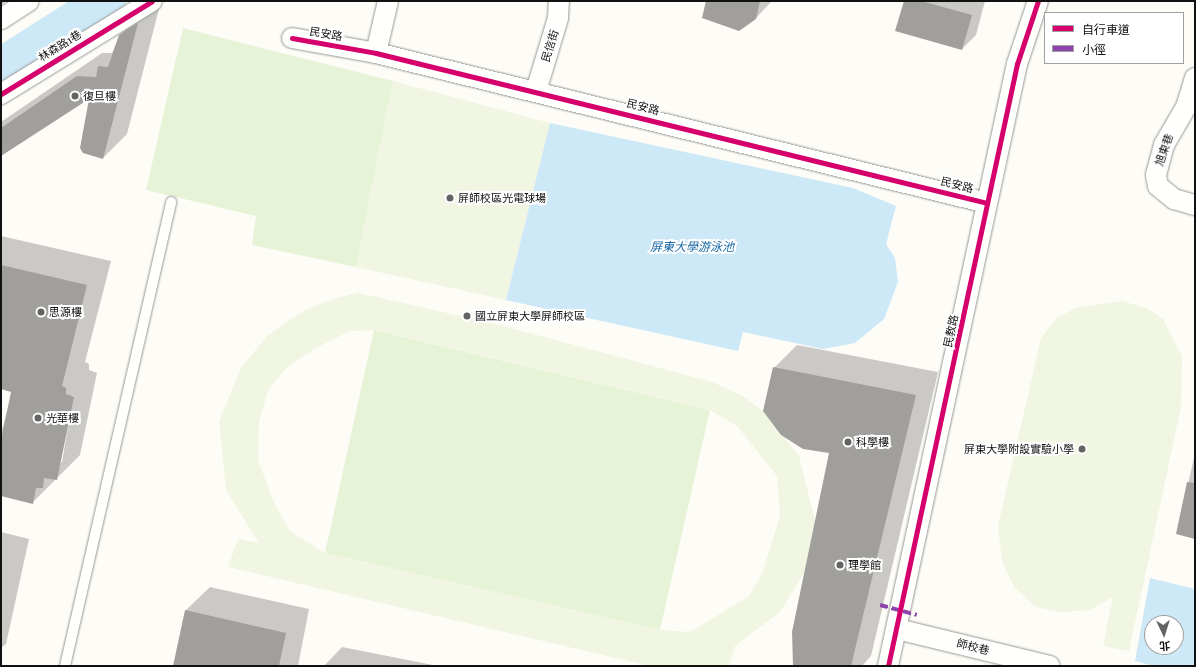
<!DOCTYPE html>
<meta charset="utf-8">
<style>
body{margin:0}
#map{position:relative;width:1196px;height:667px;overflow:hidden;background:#fdfcf7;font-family:"Playfair Display","Noto Sans TC",serif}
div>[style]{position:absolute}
.green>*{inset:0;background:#e7f3d7}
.pitch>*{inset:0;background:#f0f6e1}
.water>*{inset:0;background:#cde8f7}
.shadow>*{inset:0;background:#0003}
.river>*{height:40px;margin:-20px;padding:0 20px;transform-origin:20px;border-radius:20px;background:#cde8f7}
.building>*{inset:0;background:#a19f9c}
.roads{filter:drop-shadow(0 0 1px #979795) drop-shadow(0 0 1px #979795)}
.lane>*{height:10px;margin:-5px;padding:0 5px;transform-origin:5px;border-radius:5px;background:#fffffe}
.street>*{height:20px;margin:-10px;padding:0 10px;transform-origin:10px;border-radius:10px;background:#fffffe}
.quiet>*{height:4px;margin-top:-2px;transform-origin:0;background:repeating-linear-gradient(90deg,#8e44ad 0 8px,transparent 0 12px)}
.cycleway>*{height:5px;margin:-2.5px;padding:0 2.5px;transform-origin:2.5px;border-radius:2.5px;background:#d6006c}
.dots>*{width:11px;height:11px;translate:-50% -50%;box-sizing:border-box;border:2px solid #fff;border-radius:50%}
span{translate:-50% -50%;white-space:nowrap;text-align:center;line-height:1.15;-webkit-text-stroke:4px #fff;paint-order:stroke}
.street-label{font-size:11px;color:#111}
.poi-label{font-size:11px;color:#111}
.left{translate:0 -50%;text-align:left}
.right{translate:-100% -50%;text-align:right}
.water-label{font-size:12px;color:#1768a6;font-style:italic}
.frame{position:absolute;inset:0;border:2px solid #111;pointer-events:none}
.legend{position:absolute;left:1044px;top:12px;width:140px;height:52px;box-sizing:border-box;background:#fff;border:1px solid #a0a0a0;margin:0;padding:5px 7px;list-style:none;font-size:12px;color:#111}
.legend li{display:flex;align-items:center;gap:8px;height:20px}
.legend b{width:20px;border:1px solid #a0a0a0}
.north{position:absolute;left:1144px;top:615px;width:40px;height:40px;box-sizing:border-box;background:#fff;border:1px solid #a0a0a0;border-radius:50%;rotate:176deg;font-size:11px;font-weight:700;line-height:16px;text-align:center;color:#111}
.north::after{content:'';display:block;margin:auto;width:14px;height:18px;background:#646362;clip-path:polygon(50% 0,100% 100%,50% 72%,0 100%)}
</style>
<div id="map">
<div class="green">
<i style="clip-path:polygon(183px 28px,393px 81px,356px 267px,252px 245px,256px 216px,146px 190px)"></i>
<i style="clip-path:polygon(374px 330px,710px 410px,660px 630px,325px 553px)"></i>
</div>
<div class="pitch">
<i style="clip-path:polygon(393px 81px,550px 123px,506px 300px,356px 267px)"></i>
<i style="clip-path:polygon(evenodd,359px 293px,500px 325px,712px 382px,741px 395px,763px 411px,799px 456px,815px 521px,805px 571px,780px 612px,735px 646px,729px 666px,650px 666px,228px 567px,238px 539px,259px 543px,226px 490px,219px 421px,241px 368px,268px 335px,305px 310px,336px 298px,359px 293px,375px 330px,710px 410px,737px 426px,777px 476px,780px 516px,762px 574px,749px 596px,690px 632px,660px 630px,325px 553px,290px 531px,275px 505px,258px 460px,259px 421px,268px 391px,286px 368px,314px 349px,350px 331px,375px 330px)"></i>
<i style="clip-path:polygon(1122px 301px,1146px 308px,1163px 319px,1182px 356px,1181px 407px,1129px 651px,1103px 646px,1113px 597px,1090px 610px,1062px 612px,1036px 607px,1014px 587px,1002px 561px,998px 526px,1041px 338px,1056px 318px,1076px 308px)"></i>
</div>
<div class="water">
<i style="clip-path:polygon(550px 123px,853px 188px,896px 206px,886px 244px,895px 258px,898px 282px,884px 319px,855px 343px,823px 349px,743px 332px,738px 351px,506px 300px)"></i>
<i style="clip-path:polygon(evenodd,1150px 578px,1195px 589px,1195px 666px,1154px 666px,1135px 661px,1150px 578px,1152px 623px,1176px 623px,1176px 647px,1152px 647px,1152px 623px)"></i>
</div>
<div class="shadow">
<i style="clip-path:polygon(1px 1px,6px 1px,1px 5px)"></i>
<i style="clip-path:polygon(161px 1px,127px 134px,103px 158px,90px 97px,1px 154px,1px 122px,102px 53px,112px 53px,120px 35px,144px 11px)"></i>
<i style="clip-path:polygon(708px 1px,772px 1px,755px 19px)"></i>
<i style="clip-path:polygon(905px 1px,985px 1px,976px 35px,962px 49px)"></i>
<i style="clip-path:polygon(evenodd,1px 236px,111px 261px,85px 362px,89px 364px,89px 370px,97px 373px,80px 455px,33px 502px,1px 495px,1px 433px,13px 391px,1px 388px,1px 236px,74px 392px,62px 462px,59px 464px,74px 392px)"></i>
<i style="clip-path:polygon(797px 345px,938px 372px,871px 656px,862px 666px,794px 666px,831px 452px,774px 368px)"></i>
<i style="clip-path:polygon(1195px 453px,1195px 538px,1177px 533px)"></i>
<i style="clip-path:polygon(1px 532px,29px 539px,6px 644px,1px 648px)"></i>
<i style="clip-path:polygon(210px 587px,309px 609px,298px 666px,174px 666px,186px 610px)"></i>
<i style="clip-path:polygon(342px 647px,438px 666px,324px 666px)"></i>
</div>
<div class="river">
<i style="left:1px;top:68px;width:125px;rotate:-32.5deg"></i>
</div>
<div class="building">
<i style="clip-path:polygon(706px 1px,760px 1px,756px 19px,739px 31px,702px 18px)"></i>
<i style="clip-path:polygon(904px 1px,921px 1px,972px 15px,962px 50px,895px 31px)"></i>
<i style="clip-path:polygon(138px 23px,103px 159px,83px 153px,80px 148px,89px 99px,1px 156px,1px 128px,77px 76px,96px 77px,98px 66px,108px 67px,119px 35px)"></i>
<i style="clip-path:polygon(1px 265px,87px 285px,62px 386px,66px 388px,66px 394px,74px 397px,57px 480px,44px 478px,43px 488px,36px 488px,33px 504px,1px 496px,1px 440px,11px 392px,1px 389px)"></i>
<i style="clip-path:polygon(773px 367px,916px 395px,851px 666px,793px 666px,792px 632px,829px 453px,803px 449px,781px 435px,763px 411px)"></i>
<i style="clip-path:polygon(1187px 482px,1195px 483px,1195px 539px,1176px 534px)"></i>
<i style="clip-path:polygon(185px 610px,286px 633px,279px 666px,173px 666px)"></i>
</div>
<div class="roads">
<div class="lane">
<i style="left:65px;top:666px;width:476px;rotate:-77.1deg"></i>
</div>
<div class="street">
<i style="left:1px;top:19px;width:33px;rotate:-33deg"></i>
<i style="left:292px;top:38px;width:85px;rotate:10.1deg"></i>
<i style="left:376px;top:53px;width:629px;rotate:13.79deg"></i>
<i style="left:376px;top:53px;width:53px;rotate:-77deg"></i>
<i style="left:1195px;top:78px;width:30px;rotate:107deg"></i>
<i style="left:1186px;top:107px;width:44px;rotate:120.1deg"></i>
<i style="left:1164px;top:145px;width:31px;rotate:105deg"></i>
<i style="left:1156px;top:175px;width:11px;rotate:80deg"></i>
<i style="left:1158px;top:186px;width:21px;rotate:39deg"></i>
<i style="left:1174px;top:199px;width:22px;rotate:16deg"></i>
<i style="left:536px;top:91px;width:76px;rotate:-73.2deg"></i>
<i style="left:558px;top:18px;width:17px;rotate:-87deg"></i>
<i style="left:1px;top:94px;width:177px;rotate:-31.6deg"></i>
<i style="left:897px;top:629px;width:157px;rotate:13.6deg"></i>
<i style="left:888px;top:666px;width:616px;rotate:-77.91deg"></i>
<i style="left:1017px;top:64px;width:66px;rotate:-71.6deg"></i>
</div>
</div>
<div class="quiet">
<i style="left:880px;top:605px;width:38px;rotate:15deg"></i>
</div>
<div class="cycleway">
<i style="left:292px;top:38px;width:85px;rotate:10.1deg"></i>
<i style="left:376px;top:53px;width:629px;rotate:13.79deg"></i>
<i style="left:1px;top:94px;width:177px;rotate:-31.6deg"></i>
<i style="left:888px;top:666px;width:616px;rotate:-77.91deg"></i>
<i style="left:1017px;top:64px;width:66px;rotate:-71.6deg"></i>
</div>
<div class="dots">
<i style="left:75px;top:96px;background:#646362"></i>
<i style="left:450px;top:198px;background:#646362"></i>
<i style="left:41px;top:312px;background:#646362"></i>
<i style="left:467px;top:316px;background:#646362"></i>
<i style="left:38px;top:418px;background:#646362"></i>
<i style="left:848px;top:442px;background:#646362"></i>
<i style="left:1082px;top:449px;background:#646362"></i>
<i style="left:840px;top:565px;background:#646362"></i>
</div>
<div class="street-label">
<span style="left:326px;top:34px;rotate:10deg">民安路</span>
<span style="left:60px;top:46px;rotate:-32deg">林森路1巷</span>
<span style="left:550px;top:46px;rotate:-73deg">民信街</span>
<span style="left:643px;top:107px;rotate:14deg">民安路</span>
<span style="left:1164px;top:150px;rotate:-71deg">旭東巷</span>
<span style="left:957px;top:185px;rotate:14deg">民安路</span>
<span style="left:951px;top:331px;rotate:-78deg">民教路</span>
<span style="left:973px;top:647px;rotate:14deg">師校巷</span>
</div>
<div class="poi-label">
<span class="left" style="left:83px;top:96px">復旦樓</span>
<span class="left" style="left:458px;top:198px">屏師校區光電球場</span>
<span class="left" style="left:49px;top:312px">思源樓</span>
<span class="left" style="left:475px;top:316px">國立屏東大學屏師校區</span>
<span class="left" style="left:46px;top:418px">光華樓</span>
<span class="left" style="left:856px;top:442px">科學樓</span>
<span class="right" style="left:1074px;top:449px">屏東大學附設實驗小學</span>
<span class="left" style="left:848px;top:565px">理學館</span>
</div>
<div class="water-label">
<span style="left:692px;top:247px">屏東大學游泳池</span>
</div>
<div class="frame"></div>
<ul class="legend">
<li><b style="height:5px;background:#d6006c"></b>自行車道</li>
<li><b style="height:5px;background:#8e44ad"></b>小徑</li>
</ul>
<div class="north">北</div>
</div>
